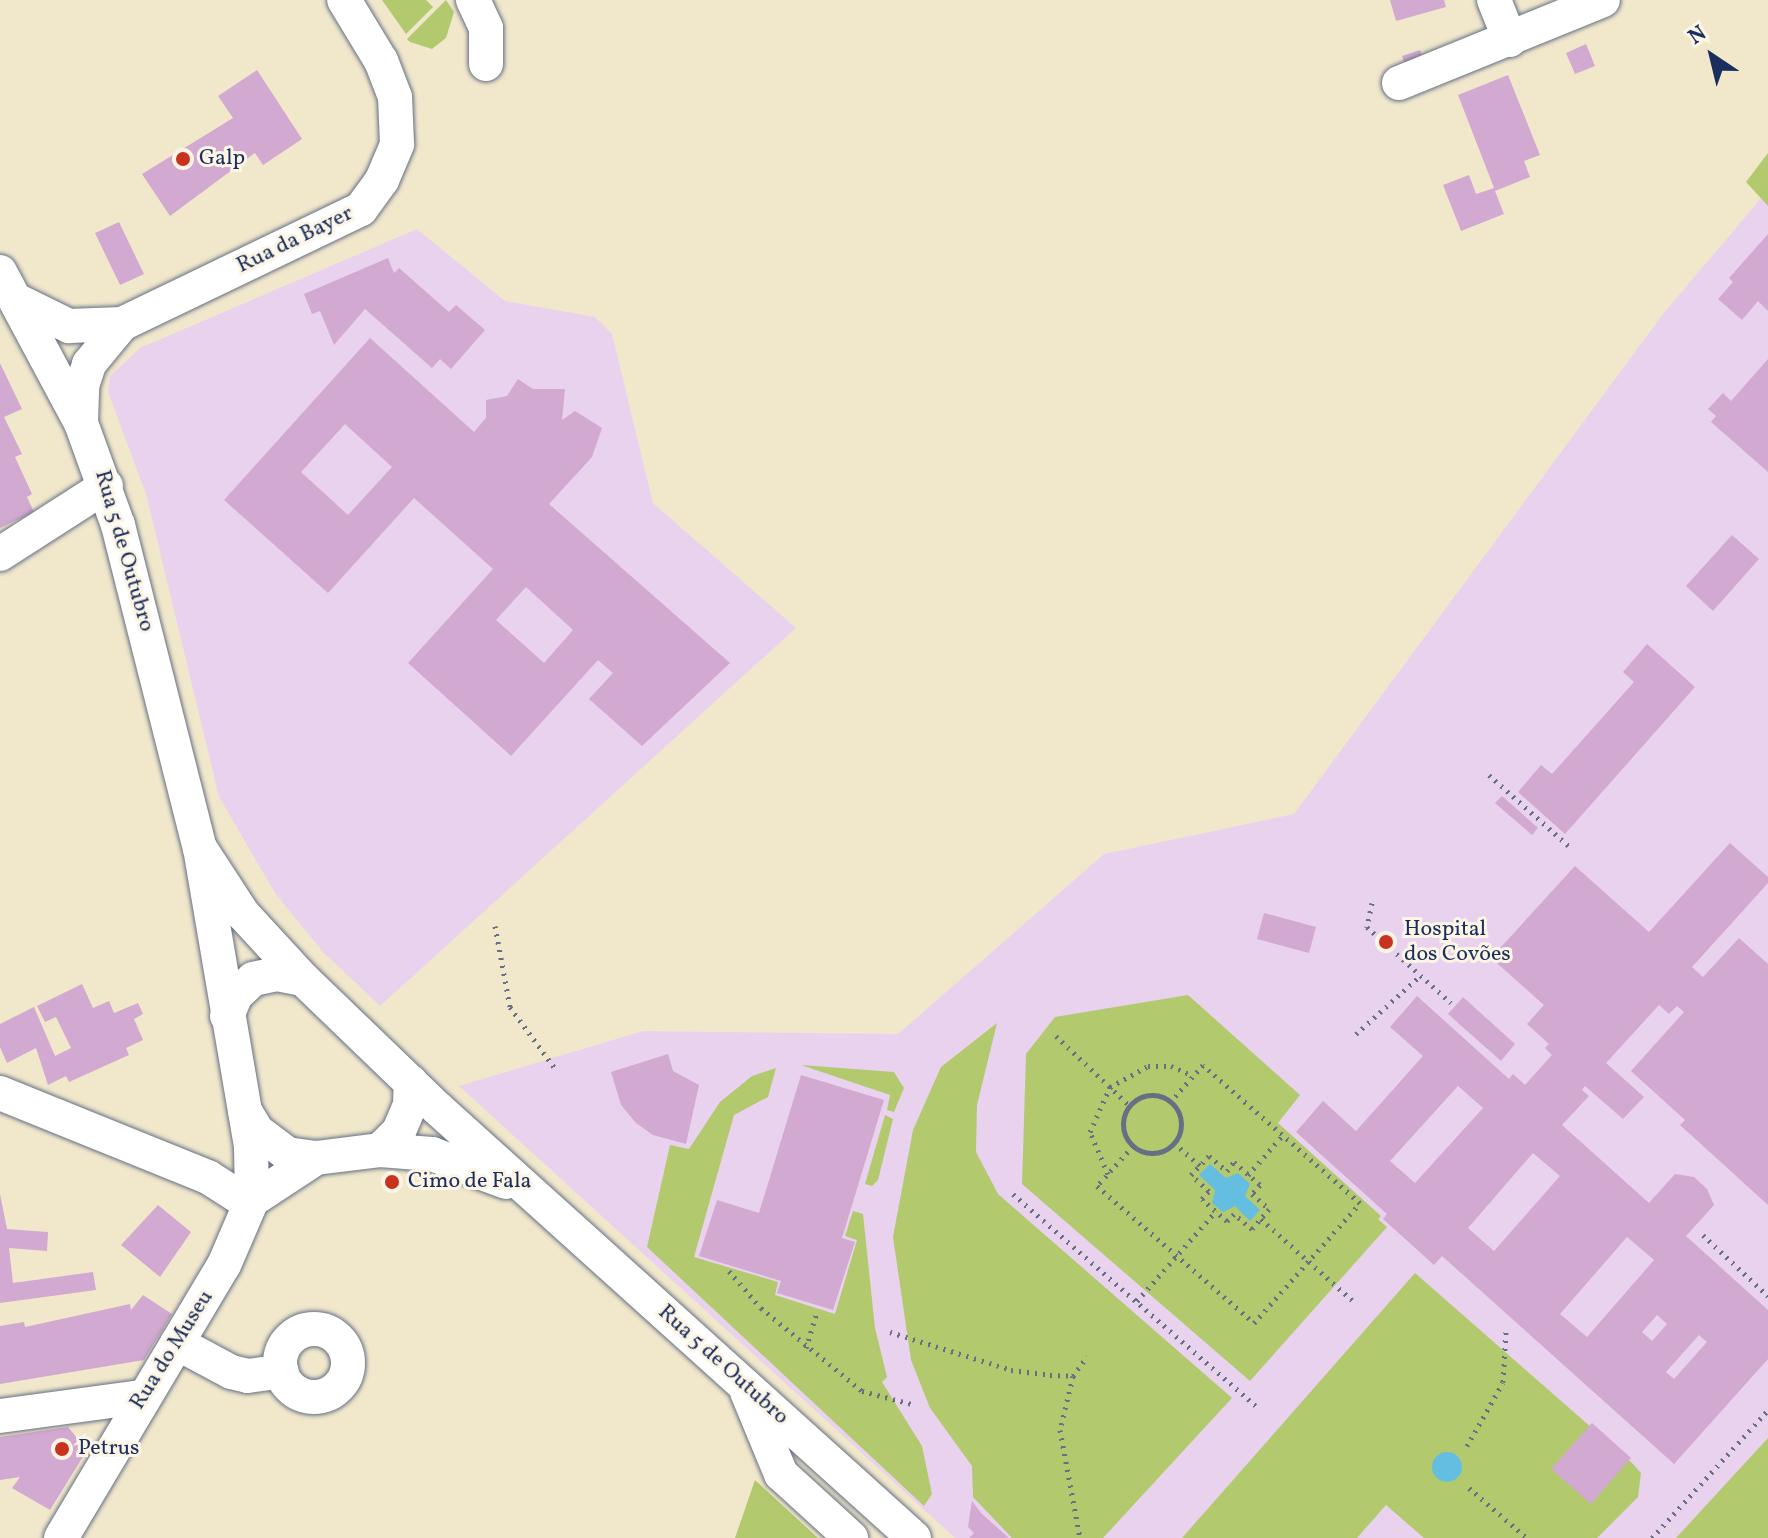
<!DOCTYPE html>
<meta charset="utf-8">
<style>
body{margin:0}
#map{position:relative;width:1768px;height:1538px;overflow:hidden;background:#f1e8cc;font-family:Vollkorn,serif}
div>[style]{position:absolute}
.built>*{inset:0;background:#e9d2ee}
.green>*{inset:0;background:#b3c96d}
.water>*{inset:0;background:#64bee1}
.round{border-radius:50%}
.building>*{inset:0;background:#d2a9d0}
.path>*{height:5px;margin-top:-2.5px;transform-origin:0;background:repeating-linear-gradient(90deg,#667084 0 2px,transparent 0 8px)}
.path>.ring{margin:-2.5px;padding:0;box-sizing:content-box;background:none;border:5px solid #667084;border-radius:50%}
.roads{filter:drop-shadow(0 0 2px #667084) drop-shadow(0 0 2px #667084)}
.minor>*{height:34px;margin:-17px;padding:0 17px;transform-origin:17px;border-radius:17px;background:#fff}
.minor>.ring{margin:-17px;padding:0;box-sizing:content-box;background:none;border:34px solid #fff;border-radius:50%}
.dots>*{width:22px;height:22px;translate:-50% -50%;box-sizing:border-box;border:4px solid #fcf5e5;border-radius:50%}
span{translate:-50% -50%;white-space:nowrap;text-align:center;line-height:1.15;-webkit-text-stroke:6px #fcf5e5;paint-order:stroke}
.poi-label{font-size:22px;color:#1b2f5e}
.left{translate:0 -50%;text-align:left}
.street-label{font-size:22px;color:#1b2f5e}
.north{position:absolute;left:1672px;top:16px;width:80px;height:80px;-webkit-text-stroke:6px #fcf5e5;paint-order:stroke;rotate:325deg;font-size:22px;font-weight:700;line-height:32px;text-align:center;color:#1b2f5e}
.north::after{content:'';display:block;margin:auto;width:28px;height:36px;background:#1b2f5e;clip-path:polygon(50% 0,100% 100%,50% 72%,0 100%)}
</style>
<div id="map">
<div class="built">
<i style="clip-path:polygon(1768px 190px,1768px 1538px,955px 1538px,459px 1086px,643px 1031px,898px 1034px,1104px 854px,1294px 814px,1663px 314px)"></i>
<i style="clip-path:polygon(417px 229px,505px 301px,595px 317px,612px 334px,653px 503px,796px 628px,380px 1006px,322px 951px,275px 893px,219px 797px,146px 494px,108px 392px,110px 376px,140px 348px)"></i>
</div>
<div class="green">
<i style="clip-path:polygon(382px 0,426px 0,433px 7px,406px 34px)"></i>
<i style="clip-path:polygon(446px 0,454px 12px,446px 38px,432px 49px,410px 42px,407px 39px)"></i>
<i style="clip-path:polygon(1768px 153px,1768px 206px,1746px 182px)"></i>
<i style="clip-path:polygon(1188px 995px,1300px 1095px,1278px 1123px,1381px 1216px,1378px 1219px,1387px 1227px,1250px 1381px,1022px 1184px,1026px 1054px,1055px 1017px)"></i>
<i style="clip-path:polygon(997px 1023px,977px 1105px,976px 1152px,998px 1194px,1232px 1398px,1103px 1538px,1012px 1538px,973px 1497px,972px 1466px,930px 1408px,911px 1360px,893px 1237px,913px 1130px,941px 1067px)"></i>
<i style="clip-path:polygon(801px 1065px,894px 1072px,904px 1088px,894px 1112px,887px 1110px,890px 1095px)"></i>
<i style="clip-path:polygon(776px 1068px,768px 1097px,734px 1115px,694px 1257px,778px 1282px,775px 1295px,835px 1314px,857px 1240px,845px 1236px,853px 1211px,863px 1214px,875px 1328px,887px 1377px,882px 1382px,922px 1446px,932px 1494px,924px 1506px,647px 1247px,670px 1145px,689px 1149px,720px 1102px,752px 1076px)"></i>
<i style="clip-path:polygon(885px 1115px,893px 1119px,878px 1180px,872px 1186px,865px 1184px)"></i>
<i style="clip-path:polygon(1415px 1273px,1632px 1463px,1641px 1473px,1638px 1497px,1597px 1538px,1424px 1538px,1386px 1505px,1357px 1538px,1182px 1538px)"></i>
<i style="clip-path:polygon(1768px 1438px,1768px 1538px,1676px 1538px)"></i>
<i style="clip-path:polygon(755px 1480px,818px 1538px,735px 1538px)"></i>
</div>
<div class="water">
<i style="clip-path:polygon(1210px 1164px,1226px 1178px,1238px 1173px,1250px 1184px,1245px 1196px,1260px 1210px,1250px 1221px,1235px 1206px,1223px 1212px,1212px 1203px,1215px 1190px,1199px 1175px)"></i>
<i class="round" style="left:1432px;top:1452px;width:30px;height:30px"></i>
</div>
<div class="building">
<i style="clip-path:polygon(1390px 0,1444px 0,1446px 7px,1396px 21px)"></i>
<i style="clip-path:polygon(1586px 44px,1595px 66px,1575px 74px,1566px 53px)"></i>
<i style="clip-path:polygon(1420px 50px,1424px 63px,1406px 68px,1402px 56px)"></i>
<i style="clip-path:polygon(257px 70px,302px 139px,263px 165px,255px 153px,170px 216px,142px 174px,233px 118px,218px 96px)"></i>
<i style="clip-path:polygon(1508px 75px,1540px 155px,1524px 161px,1530px 177px,1495px 191px,1504px 214px,1461px 231px,1443px 185px,1469px 175px,1476px 194px,1494px 188px,1458px 95px)"></i>
<i style="clip-path:polygon(119px 222px,144px 274px,120px 285px,95px 233px)"></i>
<i style="clip-path:polygon(1768px 234px,1768px 311px,1758px 301px,1742px 320px,1718px 299px,1733px 282px,1729px 278px)"></i>
<i style="clip-path:polygon(388px 258px,394px 273px,399px 268px,449px 312px,456px 305px,485px 330px,451px 369px,440px 359px,432px 368px,365px 309px,334px 345px,320px 311px,312px 314px,304px 294px)"></i>
<i style="clip-path:polygon(evenodd,370px 338px,474px 432px,486px 418px,486px 400px,507px 396px,518px 379px,533px 389px,565px 389px,562px 420px,575px 411px,602px 428px,592px 457px,549px 504px,730px 663px,642px 746px,589px 699px,613px 673px,598px 660px,511px 756px,408px 663px,493px 569px,414px 498px,328px 593px,224px 500px,370px 338px,345px 424px,392px 467px,348px 515px,301px 472px,345px 424px,370px 338px,526px 587px,573px 630px,544px 663px,496px 620px,526px 587px)"></i>
<i style="clip-path:polygon(1768px 359px,1768px 472px,1711px 422px,1716px 416px,1708px 409px,1723px 393px,1731px 401px)"></i>
<i style="clip-path:polygon(0 363px,22px 409px,4px 417px,22px 454px,15px 457px,32px 494px,27px 497px,34px 512px,0 528px)"></i>
<i style="clip-path:polygon(1732px 535px,1759px 559px,1713px 611px,1686px 586px)"></i>
<i style="clip-path:polygon(1647px 644px,1695px 687px,1565px 834px,1518px 792px,1541px 765px,1552px 774px,1634px 682px,1623px 672px)"></i>
<i style="clip-path:polygon(1502px 796px,1538px 828px,1532px 835px,1495px 803px)"></i>
<i style="clip-path:polygon(evenodd,1730px 843px,1768px 877px,1768px 883px,1692px 967px,1703px 977px,1739px 938px,1768px 964px,1768px 1205px,1680px 1125px,1685px 1120px,1631px 1071px,1684px 1012px,1677px 1006px,1669px 1014px,1659px 1005px,1606px 1063px,1644px 1097px,1623px 1119px,1585px 1086px,1582px 1090px,1589px 1096px,1562px 1125px,1649px 1203px,1675px 1174px,1694px 1177px,1707px 1189px,1714px 1205px,1686px 1236px,1768px 1310px,1768px 1359px,1674px 1464px,1442px 1256px,1434px 1265px,1383px 1219px,1387px 1214px,1296px 1132px,1323px 1101px,1356px 1131px,1423px 1056px,1390px 1027px,1417px 996px,1509px 1079px,1513px 1074px,1525px 1085px,1552px 1055px,1545px 1048px,1549px 1044px,1527px 1024px,1544px 1005px,1491px 958px,1575px 866px,1649px 932px,1730px 843px,1458px 1086px,1483px 1108px,1415px 1183px,1390px 1161px,1458px 1086px,1730px 843px,1533px 1153px,1560px 1176px,1494px 1251px,1468px 1228px,1533px 1153px,1730px 843px,1627px 1237px,1654px 1260px,1587px 1337px,1560px 1314px,1627px 1237px,1730px 843px,1657px 1315px,1667px 1324px,1652px 1341px,1642px 1332px,1657px 1315px,1730px 843px,1699px 1335px,1707px 1342px,1674px 1379px,1666px 1372px,1699px 1335px)"></i>
<i style="clip-path:polygon(1264px 913px,1316px 927px,1309px 953px,1257px 939px)"></i>
<i style="clip-path:polygon(82px 984px,93px 1008px,109px 1001px,114px 1013px,138px 1003px,143px 1014px,134px 1019px,143px 1040px,126px 1048px,129px 1055px,69px 1082px,66px 1076px,48px 1085px,36px 1048px,7px 1063px,0 1047px,0 1024px,34px 1007px,55px 1056px,71px 1048px,56px 1017px,45px 1022px,37px 1006px)"></i>
<i style="clip-path:polygon(1463px 997px,1515px 1044px,1501px 1061px,1448px 1014px)"></i>
<i style="clip-path:polygon(668px 1054px,673px 1071px,699px 1085px,686px 1144px,653px 1135px,636px 1123px,621px 1105px,611px 1072px)"></i>
<i style="clip-path:polygon(801px 1075px,884px 1100px,842px 1238px,855px 1242px,833px 1310px,777px 1293px,781px 1281px,699px 1256px,717px 1200px,759px 1213px)"></i>
<i style="clip-path:polygon(0 1194px,7px 1229px,48px 1232px,47px 1251px,9px 1248px,13px 1283px,93px 1272px,96px 1290px,0 1303px)"></i>
<i style="clip-path:polygon(158px 1205px,191px 1232px,160px 1277px,121px 1245px)"></i>
<i style="clip-path:polygon(143px 1295px,172px 1314px,144px 1360px,0 1384px,0 1326px,24px 1322px,25px 1327px,130px 1304px,131px 1310px)"></i>
<i style="clip-path:polygon(1592px 1423px,1631px 1458px,1591px 1504px,1551px 1469px)"></i>
<i style="clip-path:polygon(68px 1427px,87px 1450px,50px 1510px,12px 1488px,20px 1477px,0 1480px,0 1437px)"></i>
<i style="clip-path:polygon(972px 1501px,981px 1513px,1009px 1538px,969px 1538px,974px 1533px,968px 1527px)"></i>
</div>
<div class="path">
<i style="left:1489px;top:775px;width:107px;rotate:41.6deg"></i>
<i style="left:1372px;top:903px;width:25px;rotate:102deg"></i>
<i style="left:1367px;top:927px;width:113px;rotate:42.1deg"></i>
<i style="left:495px;top:926px;width:82px;rotate:79.5deg"></i>
<i style="left:510px;top:1007px;width:79px;rotate:53.7deg"></i>
<i style="left:1356px;top:1034px;width:86px;rotate:-42.2deg"></i>
<i style="left:1056px;top:1036px;width:100px;rotate:43.4deg"></i>
<i class="ring" style="left:1123px;top:1095px;width:53px;height:53px"></i>
<i style="left:1174px;top:1143px;width:35px;rotate:41deg"></i>
<i style="left:1133px;top:1146px;width:54px;rotate:132deg"></i>
<i style="left:1097px;top:1186px;width:208px;rotate:41.1deg"></i>
<i style="left:1254px;top:1323px;width:160px;rotate:-48.5deg"></i>
<i style="left:1360px;top:1203px;width:209px;rotate:-138.7deg"></i>
<i style="left:1203px;top:1065px;width:48px;rotate:131.6deg"></i>
<i style="left:1209px;top:1156px;width:23px;rotate:40deg"></i>
<i style="left:1227px;top:1171px;width:11px;rotate:-52deg"></i>
<i style="left:1234px;top:1162px;width:35px;rotate:41deg"></i>
<i style="left:1260px;top:1185px;width:12px;rotate:132deg"></i>
<i style="left:1252px;top:1194px;width:23px;rotate:41deg"></i>
<i style="left:1269px;top:1209px;width:26px;rotate:130deg"></i>
<i style="left:1252px;top:1229px;width:23px;rotate:-140deg"></i>
<i style="left:1234px;top:1214px;width:10px;rotate:135deg"></i>
<i style="left:1227px;top:1221px;width:33px;rotate:-139deg"></i>
<i style="left:1202px;top:1199px;width:11px;rotate:-49deg"></i>
<i style="left:1209px;top:1191px;width:24px;rotate:-138deg"></i>
<i style="left:1191px;top:1175px;width:26px;rotate:-47deg"></i>
<i style="left:1108px;top:1174px;width:46px;rotate:-113.2deg"></i>
<i style="left:1090px;top:1132px;width:49px;rotate:-66deg"></i>
<i style="left:1110px;top:1087px;width:43px;rotate:-28.9deg"></i>
<i style="left:1148px;top:1066px;width:23px"></i>
<i style="left:1171px;top:1066px;width:24px;rotate:24deg"></i>
<i style="left:1248px;top:1175px;width:53px;rotate:-48.8deg"></i>
<i style="left:1013px;top:1194px;width:322px;rotate:41.1deg"></i>
<i style="left:1261px;top:1219px;width:122px;rotate:41.7deg"></i>
<i style="left:1703px;top:1235px;width:89px;rotate:43.2deg"></i>
<i style="left:729px;top:1271px;width:49px;rotate:49.1deg"></i>
<i style="left:761px;top:1308px;width:131px;rotate:39.4deg"></i>
<i style="left:862px;top:1391px;width:52px;rotate:14.6deg"></i>
<i style="left:1137px;top:1301px;width:120px;rotate:-48.7deg"></i>
<i style="left:890px;top:1332px;width:127px;rotate:17.4deg"></i>
<i style="left:1011px;top:1370px;width:39px;rotate:7deg"></i>
<i style="left:1050px;top:1375px;width:23px;rotate:2deg"></i>
<i style="left:1073px;top:1376px;width:24px;rotate:-54deg"></i>
<i style="left:806px;top:1348px;width:38px;rotate:-73deg"></i>
<i style="left:1073px;top:1376px;width:56px;rotate:103.5deg"></i>
<i style="left:1060px;top:1430px;width:110px;rotate:79.5deg"></i>
<i style="left:1467px;top:1446px;width:73px;rotate:-60.6deg"></i>
<i style="left:1503px;top:1382px;width:51px;rotate:-86.6deg"></i>
<i style="left:1469px;top:1488px;width:77px;rotate:40.8deg"></i>
<i style="left:1652px;top:1538px;width:173px;rotate:-47.8deg"></i>
</div>
<div class="roads">
<div class="minor">
<i style="left:473px;top:0;width:31px;rotate:65deg"></i>
<i style="left:486px;top:28px;width:36px;rotate:90deg"></i>
<i style="left:1494px;top:0;width:43px;rotate:68.2deg"></i>
<i style="left:1399px;top:83px;width:220px;rotate:-22.1deg"></i>
<i style="left:0;top:272px;width:171px;rotate:61.8deg"></i>
<i style="left:81px;top:423px;width:109px;rotate:70.1deg"></i>
<i style="left:118px;top:525px;width:333px;rotate:75.8deg"></i>
<i style="left:200px;top:848px;width:303px;rotate:80.3deg"></i>
<i style="left:251px;top:1147px;width:53px;rotate:88.9deg"></i>
<i style="left:20px;top:302px;width:55px;rotate:26.1deg"></i>
<i style="left:69px;top:326px;width:53px;rotate:-2.2deg"></i>
<i style="left:81px;top:422px;width:36px;rotate:-88deg"></i>
<i style="left:82px;top:386px;width:23px;rotate:-72deg"></i>
<i style="left:89px;top:364px;width:52px;rotate:-50.5deg"></i>
<i style="left:122px;top:324px;width:265px;rotate:-25.7deg"></i>
<i style="left:361px;top:209px;width:36px;rotate:-54deg"></i>
<i style="left:382px;top:180px;width:39px;rotate:-67deg"></i>
<i style="left:397px;top:144px;width:47px;rotate:-92.4deg"></i>
<i style="left:395px;top:97px;width:39px;rotate:-111deg"></i>
<i style="left:381px;top:61px;width:71px;rotate:-121.2deg"></i>
<i style="left:0;top:554px;width:126px;rotate:-32.7deg"></i>
<i style="left:200px;top:848px;width:79px;rotate:56.9deg"></i>
<i style="left:243px;top:914px;width:88px;rotate:47.3deg"></i>
<i style="left:303px;top:979px;width:186px;rotate:43.9deg"></i>
<i style="left:437px;top:1108px;width:642px;rotate:42.03deg"></i>
<i style="left:227px;top:1016px;width:23px;rotate:-67deg"></i>
<i style="left:236px;top:995px;width:23px;rotate:-43deg"></i>
<i style="left:253px;top:979px;width:25px;rotate:-12deg"></i>
<i style="left:277px;top:974px;width:26px;rotate:11deg"></i>
<i style="left:0;top:1093px;width:224px;rotate:22deg"></i>
<i style="left:208px;top:1177px;width:50px;rotate:32.7deg"></i>
<i style="left:245px;top:1111px;width:23px;rotate:59deg"></i>
<i style="left:257px;top:1131px;width:38px;rotate:37deg"></i>
<i style="left:287px;top:1154px;width:29px;rotate:8deg"></i>
<i style="left:316px;top:1158px;width:64px;rotate:-7.1deg"></i>
<i style="left:380px;top:1150px;width:52px;rotate:4.4deg"></i>
<i style="left:432px;top:1154px;width:79px;rotate:20.7deg"></i>
<i style="left:380px;top:1150px;width:27px;rotate:-45deg"></i>
<i style="left:399px;top:1131px;width:28px;rotate:-67deg"></i>
<i style="left:410px;top:1105px;width:23px;rotate:-88deg"></i>
<i class="ring" style="left:280px;top:1329px;width:34px;height:34px"></i>
<i style="left:177px;top:1343px;width:61px;rotate:28.2deg"></i>
<i style="left:231px;top:1372px;width:17px;rotate:13deg"></i>
<i style="left:248px;top:1376px;width:34px;rotate:-8deg"></i>
<i style="left:747px;top:1392px;width:89px;rotate:67.5deg"></i>
<i style="left:781px;top:1474px;width:95px;rotate:42.4deg"></i>
<i style="left:0;top:1416px;width:142px;rotate:-7.7deg"></i>
<i style="left:61px;top:1538px;width:318px;rotate:-59.2deg"></i>
<i style="left:224px;top:1265px;width:71px;rotate:-66.7deg"></i>
<i style="left:252px;top:1200px;width:77px;rotate:-33.3deg"></i>
</div>
</div>
<div class="dots">
<i style="left:183px;top:159px;background:#c8321e"></i>
<i style="left:1386px;top:942px;background:#c8321e"></i>
<i style="left:392px;top:1182px;background:#c8321e"></i>
<i style="left:62px;top:1449px;background:#c8321e"></i>
</div>
<div class="poi-label">
<span class="left" style="left:199px;top:159px">Galp</span>
<span class="left" style="left:1404px;top:942px">Hospital<br>dos Covões</span>
<span class="left" style="left:408px;top:1182px">Cimo de Fala</span>
<span class="left" style="left:78px;top:1449px">Petrus</span>
</div>
<div class="street-label">
<span style="left:295px;top:240px;rotate:-26deg">Rua da Bayer</span>
<span style="left:124px;top:551px;rotate:74deg">Rua 5 de Outubro</span>
<span style="left:172px;top:1350px;rotate:-58deg">Rua do Museu</span>
<span style="left:723px;top:1365px;rotate:42deg">Rua 5 de Outubro</span>
</div>
<div class="north">N</div>
</div>
